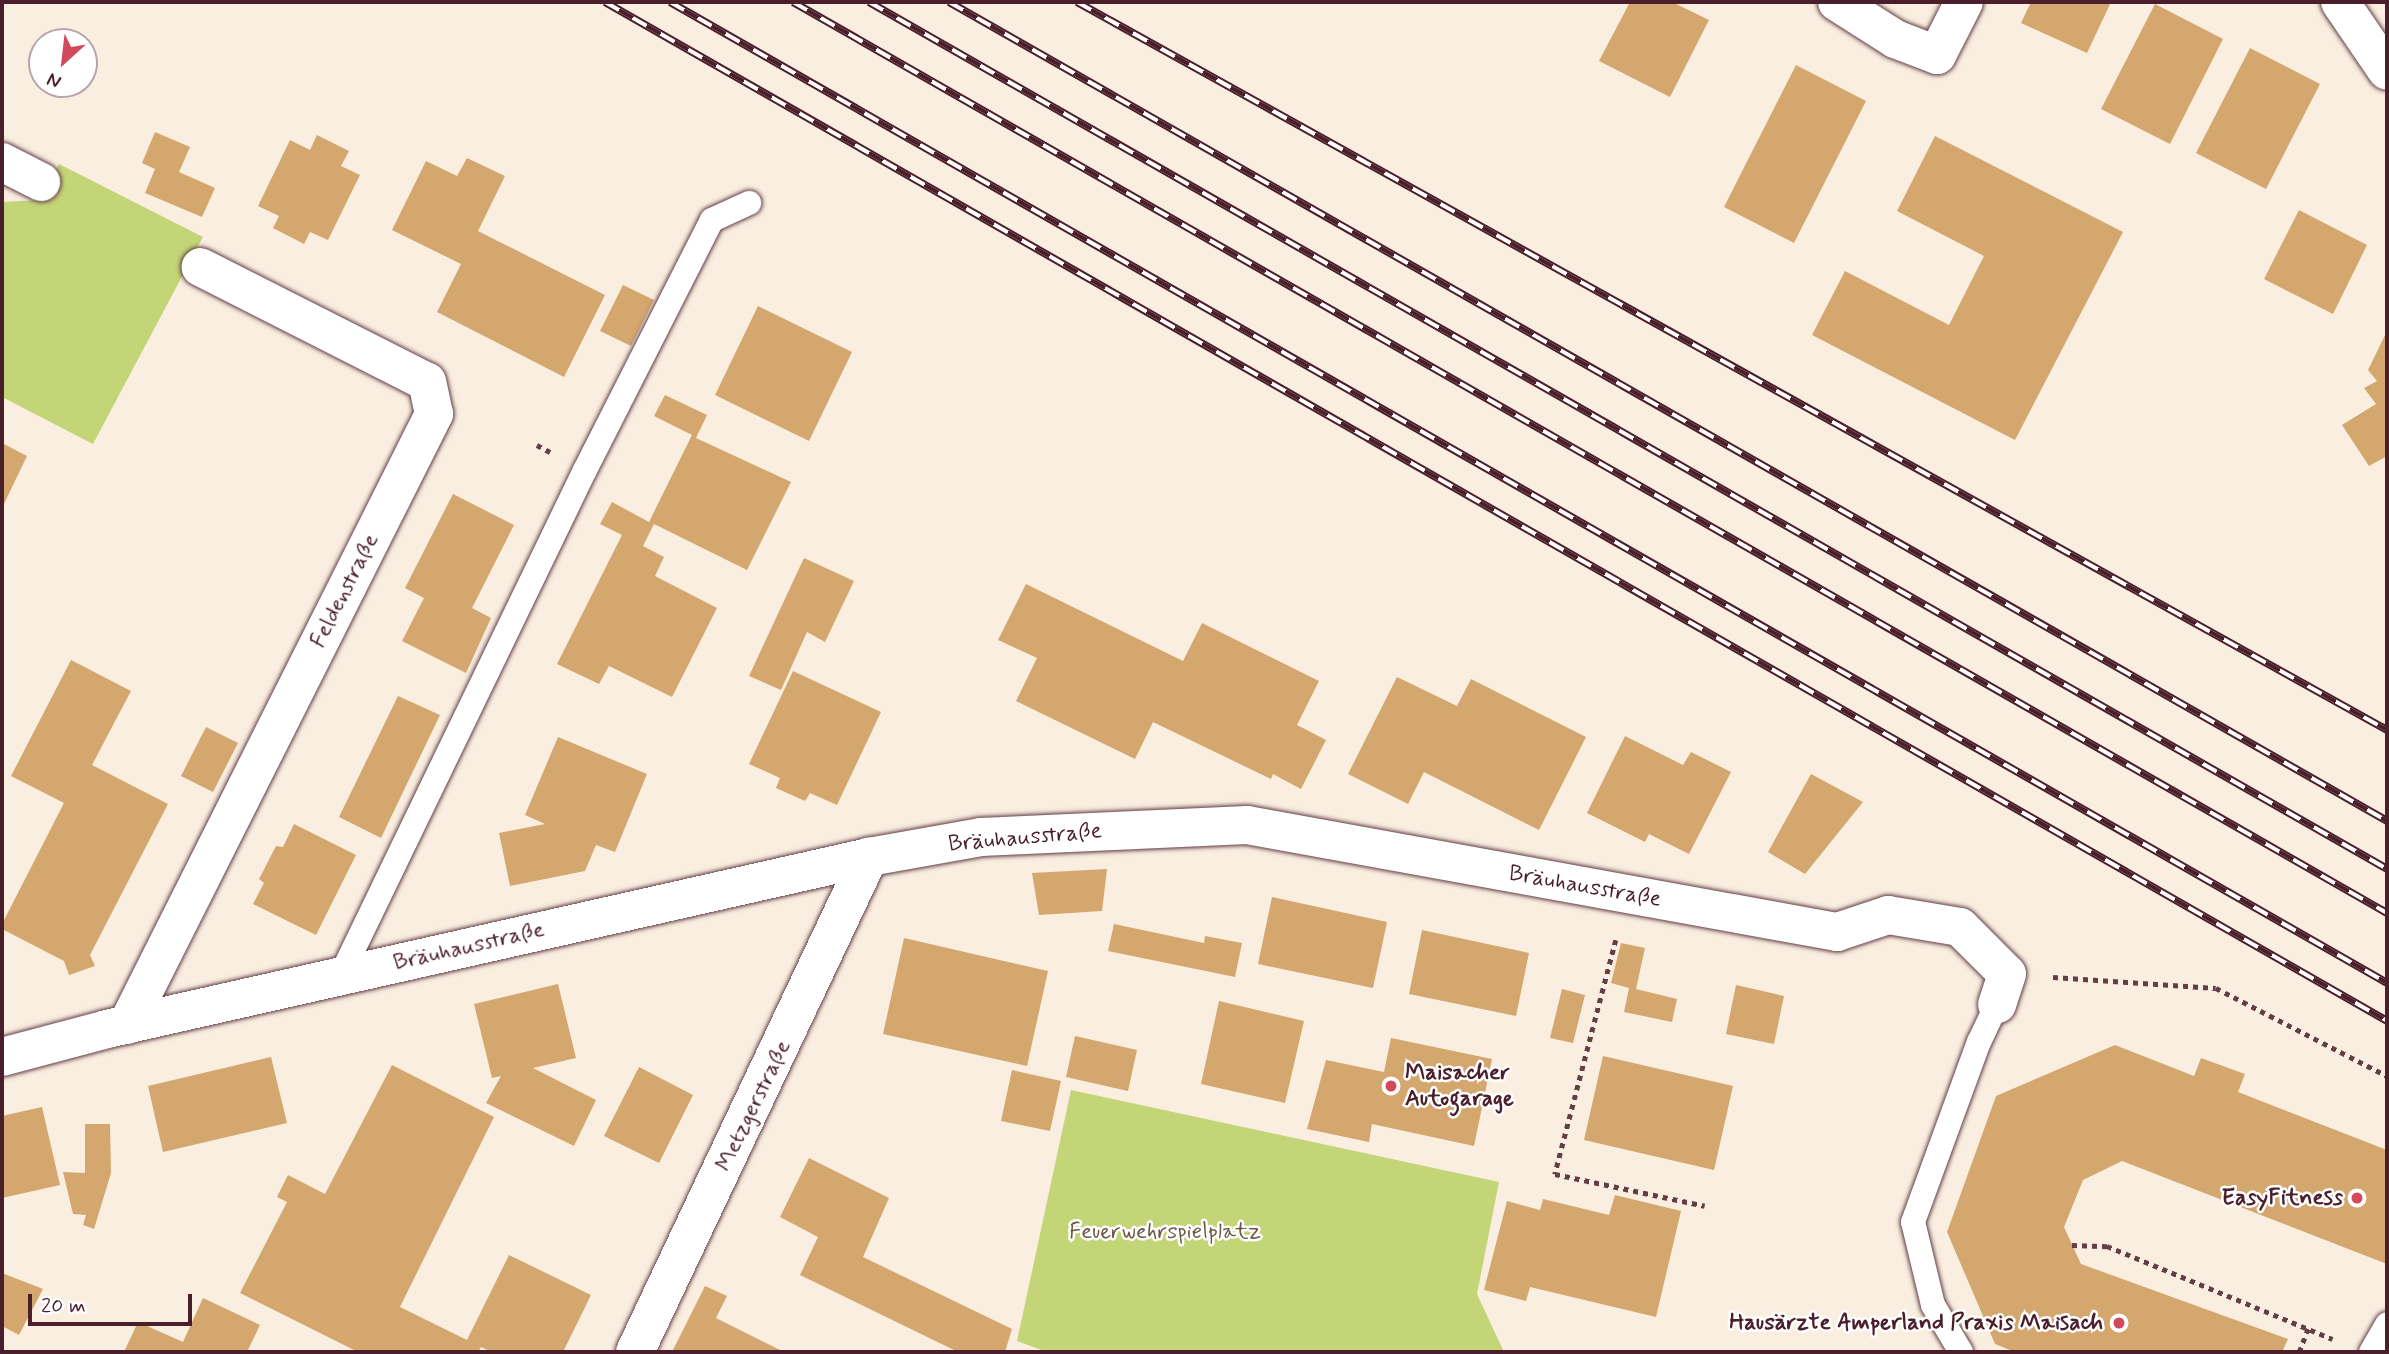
<!DOCTYPE html>
<meta charset="utf-8">
<style>
body{margin:0}
#map{position:relative;width:2389px;height:1354px;overflow:hidden;background:#f9eee0;font-family:Mynerve,sans-serif}
div>[style]{position:absolute}
.green>*{inset:0;background:#c3d577}
.building>*{inset:0;background:#d3a76e}
.path>*{height:4.5px;margin-top:-2.25px;transform-origin:0;background:repeating-linear-gradient(90deg,#643e46 0 5px,transparent 0 10px)}
.roads{filter:drop-shadow(0 0 2px #643e46) drop-shadow(0 0 2px #643e46)}
.service>*{height:24px;margin:-12px;padding:0 12px;transform-origin:12px;border-radius:12px;background:#fff}
.minor>*{height:38px;margin:-19px;padding:0 19px;transform-origin:19px;border-radius:19px;background:#fff}
.rail>*{height:8px;margin-top:-4px;transform-origin:0;background:repeating-linear-gradient(90deg,#fff 0 16px,#4a1f2b 0 32px);box-sizing:border-box;border-block:2px solid #4a1f2b}
.dots>*{width:19px;height:19px;translate:-50% -50%;box-sizing:border-box;border:4px solid #fff;border-radius:50%}
span{translate:-50% -50%;white-space:nowrap;text-align:center;line-height:1.15;-webkit-text-stroke:5px #fff;paint-order:stroke}
.street-label{font-size:23px;color:#4a1f2b}
.poi-label{font-size:23px;color:#4a1f2b;font-weight:700}
.left{translate:0 -50%;text-align:left}
.right{translate:-100% -50%;text-align:right}
.park-label{font-size:23px;color:#6e5642}
.frame{position:absolute;inset:0;border:4px solid #4a1f2b;pointer-events:none}
.north{position:absolute;left:28px;top:28px;width:70px;height:70px;box-sizing:border-box;background:#fff;border:2px solid #b7a5aa;border-radius:50%;rotate:207deg;font-size:19px;font-weight:700;line-height:28px;text-align:center;color:#4a1f2b}
.north::after{content:'';display:block;margin:auto;width:24px;height:32px;background:#d1495b;clip-path:polygon(50% 0,100% 100%,50% 72%,0 100%)}
.scale{position:absolute;left:28px;top:1294px;width:164px;height:32px;box-sizing:border-box;border:4px solid #4a1f2b;border-top:0;padding-left:9px;font-size:21px;line-height:24px;white-space:nowrap;color:#4a1f2b;-webkit-text-stroke:5px #fff;paint-order:stroke}
</style>
<div id="map">
<div class="green">
<i style="clip-path:polygon(59px 164px,203px 237px,93px 444px,2px 397px,2px 202px,41px 200px)"></i>
<i style="clip-path:polygon(1071px 1090px,1499px 1182px,1477px 1294px,1504px 1352px,1047px 1352px,1017px 1341px)"></i>
</div>
<div class="building">
<i style="clip-path:polygon(1630px 2px,1672px 2px,1709px 20px,1670px 97px,1599px 61px)"></i>
<i style="clip-path:polygon(2031px 2px,2111px 2px,2087px 53px,2021px 23px)"></i>
<i style="clip-path:polygon(2155px 4px,2223px 39px,2170px 144px,2101px 109px)"></i>
<i style="clip-path:polygon(2250px 48px,2320px 84px,2266px 189px,2196px 153px)"></i>
<i style="clip-path:polygon(1796px 65px,1866px 101px,1794px 243px,1724px 207px)"></i>
<i style="clip-path:polygon(155px 132px,190px 147px,179px 172px,215px 188px,202px 217px,145px 193px,155px 169px,142px 163px)"></i>
<i style="clip-path:polygon(317px 135px,349px 151px,341px 166px,360px 175px,328px 240px,310px 232px,304px 244px,273px 228px,279px 216px,258px 206px,290px 140px,310px 150px)"></i>
<i style="clip-path:polygon(1935px 136px,2123px 232px,2015px 440px,1812px 335px,1845px 271px,1949px 325px,1984px 256px,1897px 211px)"></i>
<i style="clip-path:polygon(467px 158px,505px 176px,478px 231px,605px 295px,564px 377px,437px 312px,461px 264px,392px 230px,426px 161px,457px 176px)"></i>
<i style="clip-path:polygon(2299px 210px,2367px 245px,2333px 314px,2264px 279px)"></i>
<i style="clip-path:polygon(623px 285px,654px 300px,631px 346px,600px 331px)"></i>
<i style="clip-path:polygon(758px 306px,852px 352px,809px 441px,715px 395px)"></i>
<i style="clip-path:polygon(2387px 331px,2387px 456px,2369px 466px,2342px 425px,2376px 404px,2364px 388px,2377px 381px,2368px 370px)"></i>
<i style="clip-path:polygon(665px 395px,707px 415px,696px 438px,791px 482px,747px 570px,654px 524px,643px 546px,664px 557px,655px 576px,717px 608px,672px 697px,609px 666px,599px 684px,557px 664px,622px 535px,600px 524px,612px 502px,649px 522px,692px 435px,654px 416px)"></i>
<i style="clip-path:polygon(2px 443px,27px 456px,2px 508px)"></i>
<i style="clip-path:polygon(453px 494px,514px 525px,472px 608px,491px 618px,466px 673px,402px 641px,424px 598px,405px 588px)"></i>
<i style="clip-path:polygon(804px 558px,854px 581px,825px 642px,807px 632px,781px 690px,749px 676px)"></i>
<i style="clip-path:polygon(1026px 584px,1183px 661px,1202px 623px,1319px 681px,1297px 725px,1326px 740px,1301px 789px,1273px 774px,1271px 779px,1153px 722px,1135px 759px,1016px 701px,1037px 658px,998px 640px)"></i>
<i style="clip-path:polygon(71px 660px,131px 691px,92px 765px,168px 804px,90px 955px,95px 966px,69px 975px,64px 961px,2px 929px,2px 924px,64px 803px,11px 776px)"></i>
<i style="clip-path:polygon(793px 671px,881px 712px,837px 805px,810px 793px,805px 801px,776px 788px,780px 778px,749px 764px)"></i>
<i style="clip-path:polygon(1397px 677px,1457px 706px,1471px 679px,1586px 737px,1539px 830px,1424px 772px,1408px 804px,1348px 774px)"></i>
<i style="clip-path:polygon(398px 696px,440px 715px,381px 838px,339px 817px)"></i>
<i style="clip-path:polygon(206px 727px,238px 743px,213px 792px,181px 776px)"></i>
<i style="clip-path:polygon(1625px 736px,1683px 765px,1691px 752px,1731px 772px,1689px 854px,1649px 834px,1645px 842px,1587px 813px)"></i>
<i style="clip-path:polygon(558px 737px,647px 774px,615px 852px,596px 845px,585px 871px,510px 886px,499px 833px,545px 824px,525px 815px)"></i>
<i style="clip-path:polygon(1811px 774px,1863px 802px,1805px 874px,1768px 852px)"></i>
<i style="clip-path:polygon(294px 824px,356px 855px,316px 935px,253px 904px,264px 883px,259px 879px,276px 846px,283px 847px)"></i>
<i style="clip-path:polygon(1107px 869px,1102px 911px,1039px 915px,1032px 873px)"></i>
<i style="clip-path:polygon(1272px 897px,1387px 922px,1373px 988px,1258px 964px)"></i>
<i style="clip-path:polygon(1114px 924px,1204px 943px,1205px 936px,1242px 943px,1235px 977px,1108px 951px)"></i>
<i style="clip-path:polygon(1422px 930px,1529px 953px,1516px 1016px,1409px 994px)"></i>
<i style="clip-path:polygon(904px 938px,1048px 971px,1027px 1066px,883px 1034px)"></i>
<i style="clip-path:polygon(1621px 943px,1645px 948px,1636px 989px,1677px 999px,1672px 1022px,1624px 1012px,1629px 988px,1611px 983px)"></i>
<i style="clip-path:polygon(558px 984px,576px 1058px,533px 1068px,596px 1100px,574px 1146px,486px 1103px,501px 1076px,492px 1078px,474px 1004px)"></i>
<i style="clip-path:polygon(1736px 985px,1784px 996px,1774px 1044px,1726px 1034px)"></i>
<i style="clip-path:polygon(1562px 989px,1585px 995px,1573px 1043px,1550px 1038px)"></i>
<i style="clip-path:polygon(1219px 1001px,1304px 1021px,1285px 1103px,1201px 1084px)"></i>
<i style="clip-path:polygon(1075px 1036px,1137px 1050px,1128px 1091px,1066px 1077px)"></i>
<i style="clip-path:polygon(1391px 1038px,1492px 1059px,1474px 1146px,1372px 1124px,1369px 1142px,1307px 1129px,1326px 1060px,1384px 1072px)"></i>
<i style="clip-path:polygon(2115px 1045px,2194px 1076px,2201px 1058px,2245px 1074px,2238px 1092px,2387px 1150px,2387px 1264px,2122px 1161px,2083px 1180px,2064px 1227px,2081px 1264px,2288px 1339px,2282px 1352px,2015px 1352px,1995px 1344px,1947px 1232px,1996px 1096px)"></i>
<i style="clip-path:polygon(1603px 1056px,1733px 1086px,1714px 1170px,1584px 1140px)"></i>
<i style="clip-path:polygon(271px 1057px,287px 1123px,163px 1152px,148px 1086px)"></i>
<i style="clip-path:polygon(392px 1065px,494px 1117px,400px 1307px,467px 1340px,509px 1255px,591px 1295px,563px 1352px,492px 1352px,481px 1347px,478px 1352px,358px 1352px,240px 1293px,287px 1202px,277px 1197px,288px 1175px,325px 1194px)"></i>
<i style="clip-path:polygon(639px 1067px,693px 1095px,659px 1163px,604px 1136px)"></i>
<i style="clip-path:polygon(1012px 1070px,1061px 1081px,1050px 1131px,1001px 1121px)"></i>
<i style="clip-path:polygon(42px 1107px,60px 1185px,2px 1198px,2px 1116px)"></i>
<i style="clip-path:polygon(85px 1124px,110px 1124px,111px 1173px,94px 1229px,83px 1225px,86px 1215px,73px 1214px,63px 1172px,85px 1173px)"></i>
<i style="clip-path:polygon(809px 1158px,889px 1198px,863px 1257px,1012px 1329px,1005px 1352px,958px 1352px,800px 1275px,818px 1237px,780px 1217px)"></i>
<i style="clip-path:polygon(1615px 1195px,1681px 1211px,1656px 1317px,1530px 1287px,1526px 1301px,1484px 1290px,1507px 1201px,1540px 1210px,1543px 1199px,1609px 1215px)"></i>
<i style="clip-path:polygon(2px 1273px,43px 1289px,19px 1335px,2px 1326px)"></i>
<i style="clip-path:polygon(705px 1286px,727px 1296px,716px 1318px,784px 1352px,672px 1352px)"></i>
<i style="clip-path:polygon(203px 1298px,260px 1325px,247px 1352px,124px 1352px,138px 1322px,183px 1342px)"></i>
</div>
<div class="path">
<i style="left:537px;top:445px;width:15px;rotate:28deg"></i>
<i style="left:1616px;top:940px;width:242px;rotate:104.6deg"></i>
<i style="left:1555px;top:1174px;width:153px;rotate:12deg"></i>
<i style="left:2053px;top:977px;width:163px;rotate:3.9deg"></i>
<i style="left:2216px;top:988px;width:192px;rotate:27.2deg"></i>
<i style="left:2072px;top:1245px;width:35px;rotate:2deg"></i>
<i style="left:2107px;top:1246px;width:244px;rotate:22.4deg"></i>
<i style="left:2299px;top:1352px;width:25px;rotate:-69deg"></i>
</div>
<div class="roads">
<div class="service">
<i style="left:340px;top:977px;width:563px;rotate:-64.21deg"></i>
<i style="left:585px;top:470px;width:280px;rotate:-63.1deg"></i>
<i style="left:712px;top:220px;width:41px;rotate:-24.7deg"></i>
<i style="left:1961px;top:1352px;width:55px;rotate:-120.8deg"></i>
<i style="left:1933px;top:1305px;width:85px;rotate:-103.5deg"></i>
<i style="left:1913px;top:1222px;width:192px;rotate:-69.9deg"></i>
<i style="left:1979px;top:1042px;width:42px;rotate:-64.7deg"></i>
<i style="left:2371px;top:1352px;width:32px;rotate:-60deg"></i>
</div>
<div class="minor">
<i style="left:1837px;top:2px;width:69px;rotate:32.5deg"></i>
<i style="left:1895px;top:39px;width:45px;rotate:20.9deg"></i>
<i style="left:1937px;top:55px;width:59px;rotate:-63deg"></i>
<i style="left:2340px;top:2px;width:83px;rotate:55.7deg"></i>
<i style="left:2px;top:162px;width:44px;rotate:27.1deg"></i>
<i style="left:127px;top:1025px;width:684px;rotate:-63.32deg"></i>
<i style="left:434px;top:414px;width:33px;rotate:-102deg"></i>
<i style="left:427px;top:382px;width:254px;rotate:-153.1deg"></i>
<i style="left:2px;top:1057px;width:109px;rotate:-14.9deg"></i>
<i style="left:107px;top:1029px;width:781px;rotate:-12.72deg"></i>
<i style="left:869px;top:857px;width:114px;rotate:-10.1deg"></i>
<i style="left:981px;top:837px;width:266px;rotate:-2.6deg"></i>
<i style="left:1247px;top:825px;width:600px;rotate:10.28deg"></i>
<i style="left:1837px;top:932px;width:54px;rotate:-18.4deg"></i>
<i style="left:1888px;top:915px;width:73px;rotate:9.5deg"></i>
<i style="left:1960px;top:927px;width:66px;rotate:45deg"></i>
<i style="left:2007px;top:974px;width:32px;rotate:108deg"></i>
<i style="left:635px;top:1352px;width:548px;rotate:-64.7deg"></i>
</div>
</div>
<div class="rail">
<i style="left:605px;top:2px;width:2053px;rotate:29.76deg"></i>
<i style="left:670px;top:2px;width:1977px;rotate:29.74deg"></i>
<i style="left:793px;top:2px;width:1836px;rotate:29.75deg"></i>
<i style="left:869px;top:2px;width:1748px;rotate:29.73deg"></i>
<i style="left:949px;top:2px;width:1655px;rotate:29.66deg"></i>
<i style="left:1077px;top:2px;width:1499px;rotate:29.06deg"></i>
</div>
<div class="dots">
<i style="left:1391px;top:1086px;background:#d1495b"></i>
<i style="left:2357px;top:1198px;background:#d1495b"></i>
<i style="left:2119px;top:1323px;background:#d1495b"></i>
</div>
<div class="street-label">
<span style="left:345px;top:591px;rotate:-63deg">Feldenstraße</span>
<span style="left:1025px;top:838px;rotate:-5deg">Bräuhausstraße</span>
<span style="left:1585px;top:887px;rotate:10deg">Bräuhausstraße</span>
<span style="left:469px;top:947px;rotate:-13deg">Bräuhausstraße</span>
<span style="left:754px;top:1106px;rotate:-64deg">Metzgerstraße</span>
</div>
<div class="poi-label">
<span class="left" style="left:1405px;top:1086px">Maisacher<br>Autogarage</span>
<span class="right" style="left:2343px;top:1198px">EasyFitness</span>
<span class="right" style="left:2103px;top:1323px">Hausärzte Amperland Praxis Maisach</span>
</div>
<div class="park-label">
<span style="left:1165px;top:1232px">Feuerwehrspielplatz</span>
</div>
<div class="frame"></div>
<div class="north">N</div>
<div class="scale">20 m</div>
</div>
